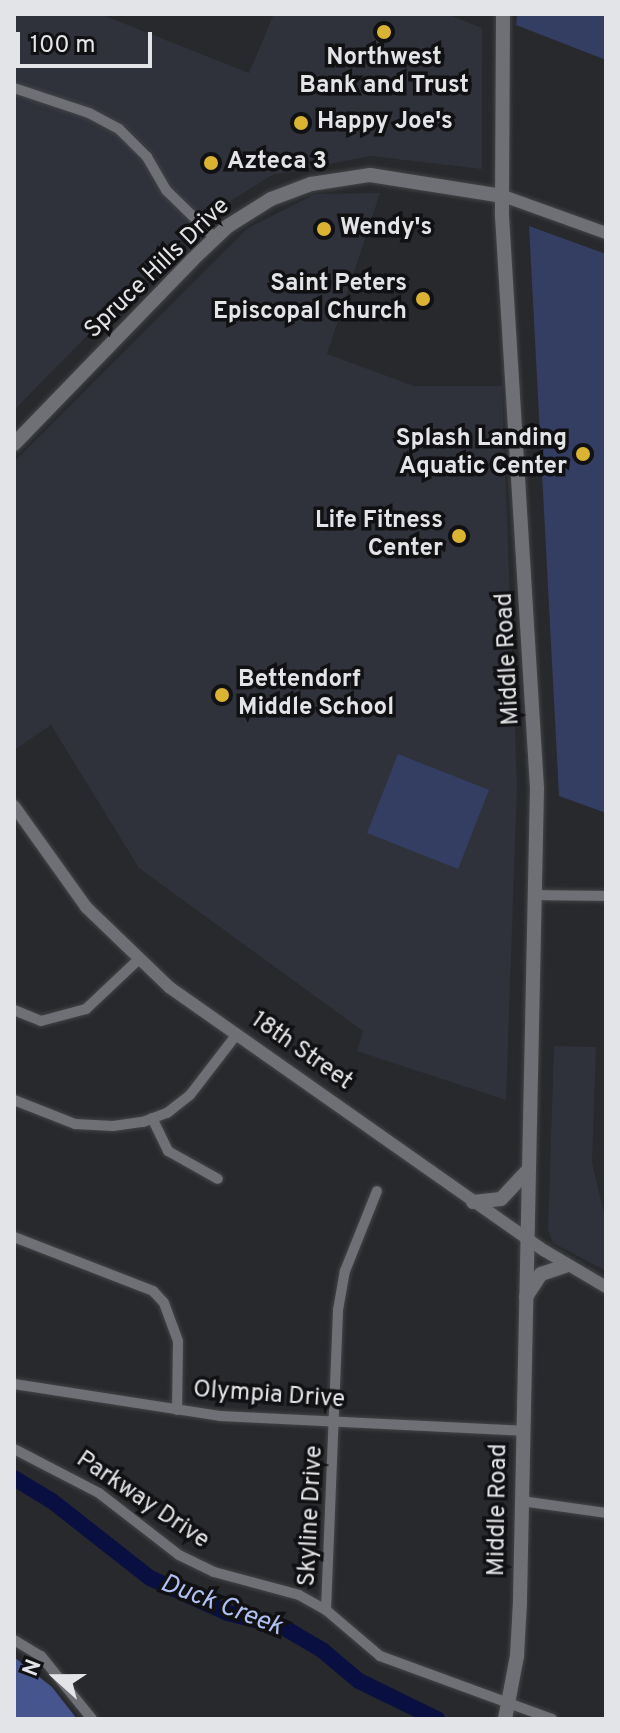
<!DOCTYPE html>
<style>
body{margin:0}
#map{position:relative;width:620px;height:1733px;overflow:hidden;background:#27292c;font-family:Overpass,sans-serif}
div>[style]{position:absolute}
.built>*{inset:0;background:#2f323b}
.green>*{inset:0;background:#333e62}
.forest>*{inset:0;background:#46558d}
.river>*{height:16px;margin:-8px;padding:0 8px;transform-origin:8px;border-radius:8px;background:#0a0f41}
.roads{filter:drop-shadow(0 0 2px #434447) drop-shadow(0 0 2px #434447)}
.minor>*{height:10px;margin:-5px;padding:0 5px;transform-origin:5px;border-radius:5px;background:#6f7075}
.tertiary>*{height:12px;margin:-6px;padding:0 6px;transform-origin:6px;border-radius:6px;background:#6f7075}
.secondary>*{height:14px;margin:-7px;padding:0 7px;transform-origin:7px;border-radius:7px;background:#6f7075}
.dots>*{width:22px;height:22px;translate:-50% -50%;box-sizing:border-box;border:4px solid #111113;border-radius:50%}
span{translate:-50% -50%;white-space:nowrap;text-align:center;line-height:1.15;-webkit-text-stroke:7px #111113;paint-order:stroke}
.poi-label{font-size:24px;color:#e3e4e7;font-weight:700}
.left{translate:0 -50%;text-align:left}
.right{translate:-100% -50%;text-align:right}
.street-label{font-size:24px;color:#e3e4e7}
.water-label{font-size:26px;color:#b0c0f2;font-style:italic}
.frame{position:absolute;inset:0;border:16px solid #e3e4e7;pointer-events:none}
.north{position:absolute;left:16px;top:1637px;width:80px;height:80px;-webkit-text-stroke:6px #111113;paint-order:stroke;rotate:291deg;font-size:22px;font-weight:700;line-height:32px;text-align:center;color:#e3e4e7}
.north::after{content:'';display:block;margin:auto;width:28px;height:36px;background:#e3e4e7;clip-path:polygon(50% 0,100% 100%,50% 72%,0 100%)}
.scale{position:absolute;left:16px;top:32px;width:136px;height:36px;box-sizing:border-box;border:4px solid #e3e4e7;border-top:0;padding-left:10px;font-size:24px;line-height:28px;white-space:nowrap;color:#e3e4e7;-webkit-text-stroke:6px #111113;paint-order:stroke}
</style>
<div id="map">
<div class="built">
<i style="clip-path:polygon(14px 14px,100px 14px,249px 73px,274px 14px,447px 14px,482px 28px,482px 169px,370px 156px,272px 175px,203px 218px,14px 410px)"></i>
<i style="clip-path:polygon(380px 193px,327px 354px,414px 386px,502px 386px,517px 785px,506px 1100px,357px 1051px,363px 1031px,139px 868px,51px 725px,14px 750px,14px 462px,248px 228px,315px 194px)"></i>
<i style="clip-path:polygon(554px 1046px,596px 1047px,592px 1163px,606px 1221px,606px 1271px,553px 1243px,548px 1230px)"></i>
</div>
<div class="green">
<i style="clip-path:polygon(517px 14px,606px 14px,606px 60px,516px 25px)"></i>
<i style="clip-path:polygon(529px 226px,606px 254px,606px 813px,559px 796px)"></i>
<i style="clip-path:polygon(398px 754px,489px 790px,458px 869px,367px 833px)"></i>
</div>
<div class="forest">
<i style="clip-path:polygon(14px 1657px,52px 1687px,77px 1719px,14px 1719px)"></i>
</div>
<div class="river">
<i style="left:14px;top:1478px;width:44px;rotate:31.2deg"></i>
<i style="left:52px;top:1501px;width:125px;rotate:38.2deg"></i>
<i style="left:150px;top:1578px;width:85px;rotate:24.2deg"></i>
<i style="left:228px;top:1613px;width:57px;rotate:14.3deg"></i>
<i style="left:283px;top:1627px;width:45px;rotate:30.5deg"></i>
<i style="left:322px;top:1650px;width:48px;rotate:40deg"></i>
<i style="left:359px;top:1681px;width:87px;rotate:26deg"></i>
</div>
<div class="roads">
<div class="minor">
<i style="left:14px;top:88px;width:79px;rotate:18.4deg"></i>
<i style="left:89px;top:113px;width:34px;rotate:28deg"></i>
<i style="left:119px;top:129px;width:40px;rotate:45deg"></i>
<i style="left:147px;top:157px;width:39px;rotate:60deg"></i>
<i style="left:167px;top:191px;width:67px;rotate:44.4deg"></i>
<i style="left:535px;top:895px;width:71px;rotate:0.8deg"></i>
<i style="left:14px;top:1010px;width:29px;rotate:22deg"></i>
<i style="left:41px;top:1021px;width:47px;rotate:-14.9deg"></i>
<i style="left:86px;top:1009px;width:70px;rotate:-43.3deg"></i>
<i style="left:14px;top:1100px;width:66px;rotate:21.5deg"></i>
<i style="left:75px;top:1124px;width:38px;rotate:3deg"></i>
<i style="left:113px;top:1126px;width:30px;rotate:-8deg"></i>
<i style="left:143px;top:1122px;width:26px;rotate:-21deg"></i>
<i style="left:167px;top:1113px;width:29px;rotate:-38deg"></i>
<i style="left:190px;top:1095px;width:77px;rotate:-52.4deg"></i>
<i style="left:152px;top:1118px;width:37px;rotate:64deg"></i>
<i style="left:168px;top:1151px;width:57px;rotate:29.2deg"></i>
<i style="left:14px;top:1237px;width:149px;rotate:21.2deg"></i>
<i style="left:153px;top:1291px;width:16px;rotate:47deg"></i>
<i style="left:164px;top:1303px;width:40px;rotate:69.8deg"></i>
<i style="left:178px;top:1341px;width:69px;rotate:90.8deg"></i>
<i style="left:14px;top:1384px;width:208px;rotate:8.8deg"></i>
<i style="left:220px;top:1416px;width:303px;rotate:2.8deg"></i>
<i style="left:14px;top:1449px;width:96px;rotate:27.4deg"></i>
<i style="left:99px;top:1493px;width:101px;rotate:37.8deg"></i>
<i style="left:179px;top:1555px;width:39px;rotate:26deg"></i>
<i style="left:214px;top:1572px;width:88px;rotate:15.1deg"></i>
<i style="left:299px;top:1595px;width:31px;rotate:29deg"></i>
<i style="left:326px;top:1610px;width:71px;rotate:40.4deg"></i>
<i style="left:380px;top:1656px;width:183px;rotate:20.1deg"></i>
<i style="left:521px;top:1501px;width:86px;rotate:8deg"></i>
<i style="left:326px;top:1610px;width:300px;rotate:-87.7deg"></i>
<i style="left:338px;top:1310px;width:40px;rotate:-80deg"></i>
<i style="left:345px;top:1271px;width:86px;rotate:-68.2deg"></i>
<i style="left:14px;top:1640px;width:31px;rotate:31deg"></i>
<i style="left:41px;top:1656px;width:81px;rotate:51deg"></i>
</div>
<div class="tertiary">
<i style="left:503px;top:196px;width:109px;rotate:19.8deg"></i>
<i style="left:14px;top:806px;width:124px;rotate:54.5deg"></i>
<i style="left:86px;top:907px;width:115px;rotate:43.9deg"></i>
<i style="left:169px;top:987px;width:459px;rotate:35.1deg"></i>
<i style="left:545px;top:1251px;width:71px;rotate:30.5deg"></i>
</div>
<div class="secondary">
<i style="left:503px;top:14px;width:202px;rotate:90.3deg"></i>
<i style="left:502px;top:216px;width:573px;rotate:86.5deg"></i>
<i style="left:537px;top:788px;width:814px;rotate:91.2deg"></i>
<i style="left:520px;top:1602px;width:54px;rotate:93.2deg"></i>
<i style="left:517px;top:1656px;width:64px;rotate:100.8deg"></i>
<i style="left:14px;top:444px;width:256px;rotate:-45.9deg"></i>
<i style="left:192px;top:260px;width:50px;rotate:-43.4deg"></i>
<i style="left:228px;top:226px;width:51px;rotate:-32.1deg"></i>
<i style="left:271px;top:199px;width:43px;rotate:-20.6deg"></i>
<i style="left:311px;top:184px;width:60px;rotate:-8.7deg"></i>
<i style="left:370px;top:175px;width:135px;rotate:9deg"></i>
<i style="left:473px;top:1202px;width:28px;rotate:-6deg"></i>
<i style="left:501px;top:1199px;width:37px;rotate:-47deg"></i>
<i style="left:526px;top:1297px;width:27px;rotate:-57deg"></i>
<i style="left:541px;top:1274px;width:26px;rotate:-18deg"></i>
</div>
</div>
<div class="dots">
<i style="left:384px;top:32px;background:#dab333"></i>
<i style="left:301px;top:123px;background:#dab333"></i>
<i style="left:211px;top:163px;background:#dab333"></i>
<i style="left:324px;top:229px;background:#dab333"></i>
<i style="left:423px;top:299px;background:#dab333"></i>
<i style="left:583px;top:454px;background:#dab333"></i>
<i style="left:459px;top:536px;background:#dab333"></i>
<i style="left:222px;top:695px;background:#dab333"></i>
</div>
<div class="poi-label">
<span style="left:384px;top:73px">Northwest<br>Bank and Trust</span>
<span class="left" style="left:317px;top:123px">Happy Joe's</span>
<span class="left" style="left:227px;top:163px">Azteca 3</span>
<span class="left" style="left:340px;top:229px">Wendy's</span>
<span class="right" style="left:407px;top:299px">Saint Peters<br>Episcopal Church</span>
<span class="right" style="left:567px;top:454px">Splash Landing<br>Aquatic Center</span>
<span class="right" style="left:443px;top:536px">Life Fitness<br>Center</span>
<span class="left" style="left:238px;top:695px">Bettendorf<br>Middle School</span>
</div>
<div class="street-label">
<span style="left:158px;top:269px;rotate:-44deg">Spruce Hills Drive</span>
<span style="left:509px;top:659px;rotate:-93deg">Middle Road</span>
<span style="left:301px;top:1052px;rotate:35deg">18th Street</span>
<span style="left:269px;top:1396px;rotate:4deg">Olympia Drive</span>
<span style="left:142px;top:1501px;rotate:34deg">Parkway Drive</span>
<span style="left:499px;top:1510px;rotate:-89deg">Middle Road</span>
<span style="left:312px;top:1516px;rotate:-87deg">Skyline Drive</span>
</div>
<div class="water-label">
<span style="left:221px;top:1606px;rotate:21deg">Duck Creek</span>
</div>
<div class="frame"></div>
<div class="north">N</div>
<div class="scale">100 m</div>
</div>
